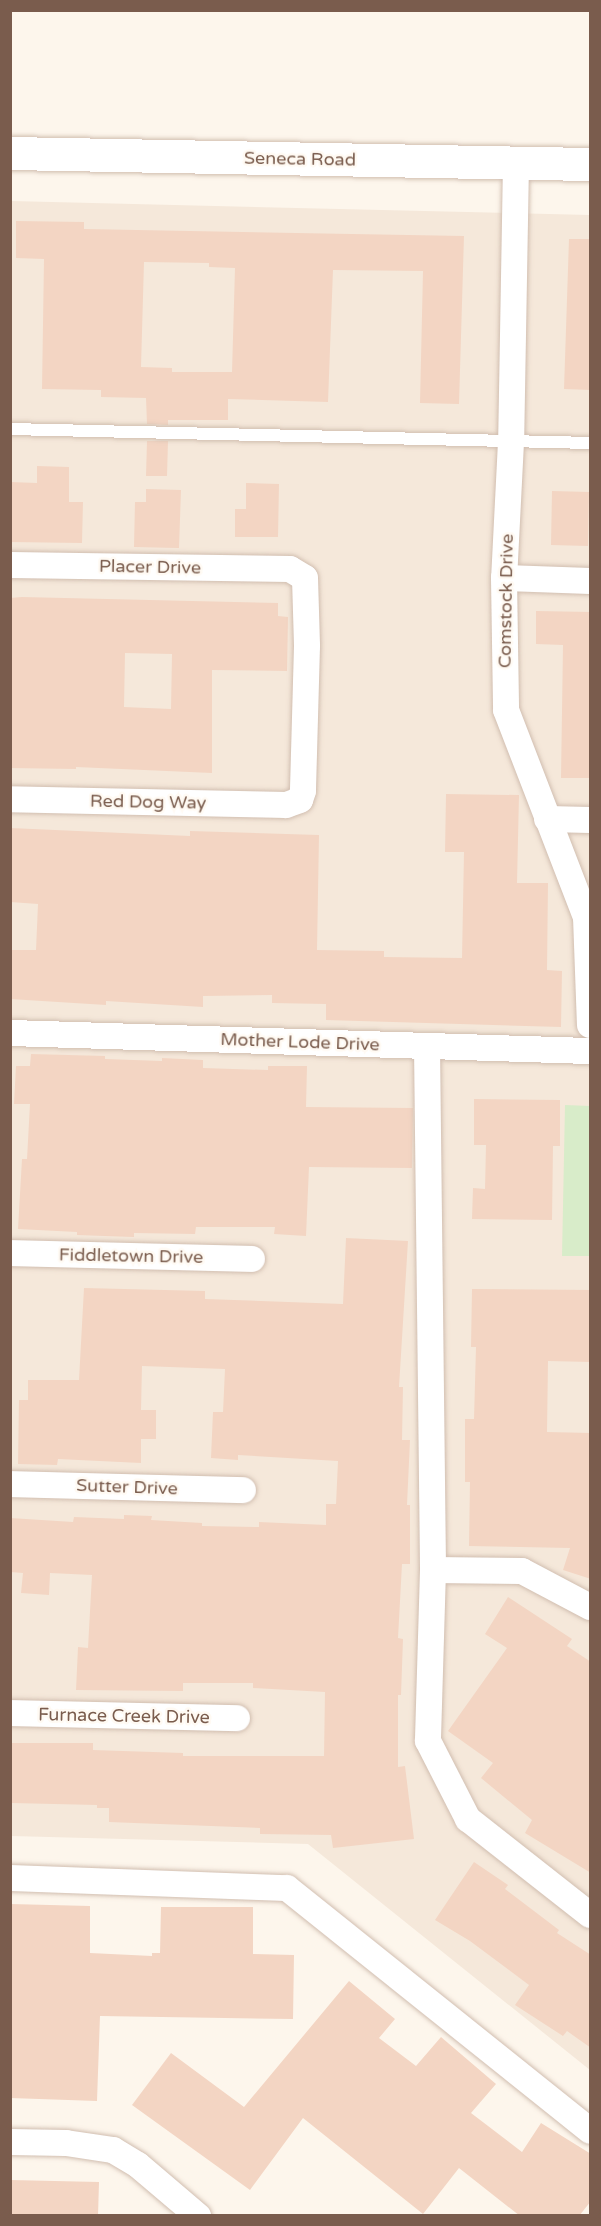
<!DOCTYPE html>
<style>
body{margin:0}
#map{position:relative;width:601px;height:2226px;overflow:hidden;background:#fdf6ec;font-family:"Varela Round",sans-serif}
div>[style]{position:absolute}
.residential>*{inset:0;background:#f5e8da}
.green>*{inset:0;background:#d8ecc9}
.building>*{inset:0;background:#f3d5c3}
.roads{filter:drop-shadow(0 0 2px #d1beb0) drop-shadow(0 0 2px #d1beb0)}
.lane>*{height:12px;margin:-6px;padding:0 6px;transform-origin:6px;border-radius:6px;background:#fff}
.street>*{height:26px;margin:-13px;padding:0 13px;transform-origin:13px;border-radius:13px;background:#fff}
.secondary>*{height:33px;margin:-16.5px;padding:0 16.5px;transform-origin:16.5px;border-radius:16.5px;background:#fff}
span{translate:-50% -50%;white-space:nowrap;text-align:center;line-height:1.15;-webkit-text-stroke:5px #fffaf3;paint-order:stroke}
.street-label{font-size:18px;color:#7a5c4d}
.frame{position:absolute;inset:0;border:12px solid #7a5c4d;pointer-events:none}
</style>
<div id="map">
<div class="residential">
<i style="clip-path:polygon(11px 201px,590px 215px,590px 2070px,308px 1844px,11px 1836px)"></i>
</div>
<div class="green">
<i style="clip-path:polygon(565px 1105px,590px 1106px,590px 1256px,562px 1256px)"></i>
</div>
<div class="building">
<i style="clip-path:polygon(evenodd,16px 221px,84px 222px,84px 229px,464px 236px,459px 404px,420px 403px,423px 271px,333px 270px,328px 402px,228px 399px,228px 420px,168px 420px,168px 425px,147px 424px,146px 398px,101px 397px,101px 390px,42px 389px,44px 259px,16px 258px,16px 221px,144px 262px,209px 263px,209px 267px,235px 268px,232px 372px,172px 372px,172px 368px,141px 367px,144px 262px)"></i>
<i style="clip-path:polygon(569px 239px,591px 239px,591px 390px,564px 389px)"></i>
<i style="clip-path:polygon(147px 441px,168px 441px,167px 476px,146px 476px)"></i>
<i style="clip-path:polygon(37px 466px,69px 467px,69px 502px,83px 502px,82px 543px,10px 542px,10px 482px,37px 483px)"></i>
<i style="clip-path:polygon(246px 483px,279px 484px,278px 537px,235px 537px,235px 509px,246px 509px)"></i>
<i style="clip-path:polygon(146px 489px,181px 490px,179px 548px,134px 547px,135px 502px,146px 502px)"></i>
<i style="clip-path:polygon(552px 491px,589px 492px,588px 546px,551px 545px)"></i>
<i style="clip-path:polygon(evenodd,22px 597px,278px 603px,278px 616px,288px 617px,287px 671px,212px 670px,212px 773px,76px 767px,76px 769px,10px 768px,10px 598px,22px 597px,125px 653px,172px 654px,171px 709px,124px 707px,125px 653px)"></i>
<i style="clip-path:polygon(536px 611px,591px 612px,591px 778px,561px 778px,563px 645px,536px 644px)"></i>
<i style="clip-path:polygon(446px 794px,519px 795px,517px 883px,548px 883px,547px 970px,562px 971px,561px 1027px,326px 1020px,326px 1004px,272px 1003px,272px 995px,203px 996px,203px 1007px,106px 1001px,106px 1005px,10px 999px,10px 950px,36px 950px,38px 904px,10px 902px,10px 828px,190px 836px,190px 831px,319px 835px,317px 950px,384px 951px,384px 957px,462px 958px,464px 852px,445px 852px)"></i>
<i style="clip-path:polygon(31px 1054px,105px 1056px,105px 1059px,162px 1061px,162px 1058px,203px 1060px,203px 1068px,268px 1070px,268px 1066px,307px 1066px,306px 1107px,413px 1108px,412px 1168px,309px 1167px,306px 1236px,274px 1234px,275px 1227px,196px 1227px,195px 1234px,134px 1233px,134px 1237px,77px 1235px,77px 1232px,18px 1229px,22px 1159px,27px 1159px,30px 1104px,14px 1104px,16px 1066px,30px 1066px)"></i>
<i style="clip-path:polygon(474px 1099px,560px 1100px,560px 1146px,553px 1146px,552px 1220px,472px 1219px,473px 1188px,485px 1189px,486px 1145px,474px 1145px)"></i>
<i style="clip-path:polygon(346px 1238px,408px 1241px,399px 1387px,403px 1387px,402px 1440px,410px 1440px,407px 1505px,410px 1505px,410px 1564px,402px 1564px,398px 1638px,403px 1639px,401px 1695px,398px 1695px,398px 1767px,405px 1766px,414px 1839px,333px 1848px,331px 1835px,260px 1834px,260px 1828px,109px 1822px,109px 1808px,97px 1808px,97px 1805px,11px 1803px,10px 1743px,93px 1743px,93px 1750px,183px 1753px,183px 1756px,324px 1756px,325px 1692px,253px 1688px,253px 1683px,183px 1683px,183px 1691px,76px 1690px,78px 1647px,88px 1648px,92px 1575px,50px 1573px,49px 1595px,21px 1593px,23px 1573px,10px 1572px,10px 1518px,73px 1522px,74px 1517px,124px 1519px,124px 1515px,152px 1516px,151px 1520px,202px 1523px,202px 1526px,259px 1527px,259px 1522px,326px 1525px,326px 1504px,336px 1504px,338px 1461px,238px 1455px,238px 1460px,211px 1458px,213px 1412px,223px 1412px,225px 1369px,142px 1366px,141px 1410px,156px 1410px,156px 1439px,141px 1439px,141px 1463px,58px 1459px,57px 1465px,18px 1464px,19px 1400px,28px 1400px,28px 1380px,79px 1380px,84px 1288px,205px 1291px,205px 1299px,343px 1304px)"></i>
<i style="clip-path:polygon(472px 1289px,591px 1290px,591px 1362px,548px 1361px,547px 1432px,591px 1433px,591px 1579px,563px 1570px,570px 1548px,469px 1546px,470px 1482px,465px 1482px,465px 1419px,474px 1419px,476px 1347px,471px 1347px)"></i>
<i style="clip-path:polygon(508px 1597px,572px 1639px,567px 1646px,591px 1662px,591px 1873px,525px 1833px,532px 1820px,481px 1778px,493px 1763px,448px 1731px,507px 1648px,485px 1634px)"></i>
<i style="clip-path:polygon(474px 1862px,508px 1885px,505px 1889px,559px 1930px,557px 1933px,591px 1955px,591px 2048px,567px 2031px,563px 2036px,515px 2005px,529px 1985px,470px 1941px,435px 1920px)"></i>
<i style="clip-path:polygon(10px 1904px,90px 1906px,90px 1953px,152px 1956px,152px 1953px,160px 1953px,161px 1907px,253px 1907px,253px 1954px,294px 1955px,293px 2019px,100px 2016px,97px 2101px,10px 2098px)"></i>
<i style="clip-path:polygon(349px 1981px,395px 2019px,379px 2038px,416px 2066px,441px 2037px,496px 2084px,471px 2113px,522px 2152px,541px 2123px,591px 2154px,591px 2201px,579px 2216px,520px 2216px,459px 2168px,423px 2214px,303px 2118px,250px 2190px,132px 2105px,171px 2053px,244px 2107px)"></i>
<i style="clip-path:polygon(10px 2180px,99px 2182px,98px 2216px,10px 2216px)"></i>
</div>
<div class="roads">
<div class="lane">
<i style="left:10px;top:429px;width:580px;rotate:1.38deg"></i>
</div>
<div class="street">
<i style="left:516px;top:163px;width:279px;rotate:91deg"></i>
<i style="left:511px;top:442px;width:136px;rotate:92.9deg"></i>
<i style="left:504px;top:578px;width:132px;rotate:89.1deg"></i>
<i style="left:506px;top:710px;width:222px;rotate:68.9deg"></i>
<i style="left:586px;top:917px;width:108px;rotate:87.9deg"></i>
<i style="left:10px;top:565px;width:280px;rotate:0.8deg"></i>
<i style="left:290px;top:569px;width:17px;rotate:31deg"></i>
<i style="left:305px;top:578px;width:68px;rotate:88.3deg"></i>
<i style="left:307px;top:646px;width:145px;rotate:91.6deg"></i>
<i style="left:303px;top:791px;width:9px;rotate:108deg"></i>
<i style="left:300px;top:800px;width:15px;rotate:160deg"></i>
<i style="left:286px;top:805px;width:276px;rotate:-178.8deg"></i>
<i style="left:504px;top:578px;width:86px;rotate:2deg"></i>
<i style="left:547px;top:819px;width:43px;rotate:1.3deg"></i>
<i style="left:10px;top:1033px;width:580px;rotate:1.78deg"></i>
<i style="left:427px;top:1046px;width:524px;rotate:89.34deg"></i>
<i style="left:433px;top:1570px;width:171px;rotate:91.7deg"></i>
<i style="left:428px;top:1741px;width:88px;rotate:62.9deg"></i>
<i style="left:468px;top:1819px;width:155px;rotate:38.2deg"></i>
<i style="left:10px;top:1253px;width:242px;rotate:1.4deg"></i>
<i style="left:10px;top:1484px;width:233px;rotate:1.5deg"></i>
<i style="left:433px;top:1570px;width:89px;rotate:0.6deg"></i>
<i style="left:522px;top:1571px;width:77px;rotate:27.9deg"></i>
<i style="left:10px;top:1713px;width:227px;rotate:1.3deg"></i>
<i style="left:10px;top:1878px;width:277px;rotate:2.1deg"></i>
<i style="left:287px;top:1888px;width:388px;rotate:38.7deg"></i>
<i style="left:10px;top:2142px;width:56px;rotate:1deg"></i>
<i style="left:66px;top:2143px;width:48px;rotate:8.5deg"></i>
<i style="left:113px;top:2150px;width:29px;rotate:31deg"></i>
<i style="left:138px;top:2165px;width:79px;rotate:40.4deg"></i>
</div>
<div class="secondary">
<i style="left:10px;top:153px;width:580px;rotate:1.09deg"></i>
</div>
</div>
<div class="street-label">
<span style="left:300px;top:159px;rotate:1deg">Seneca Road</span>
<span style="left:150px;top:567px;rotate:1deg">Placer Drive</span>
<span style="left:506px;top:601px;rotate:-89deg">Comstock Drive</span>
<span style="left:148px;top:802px;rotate:1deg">Red Dog Way</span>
<span style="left:300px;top:1042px;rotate:2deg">Mother Lode Drive</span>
<span style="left:131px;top:1256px;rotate:1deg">Fiddletown Drive</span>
<span style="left:127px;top:1487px;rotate:2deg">Sutter Drive</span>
<span style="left:124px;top:1716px;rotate:1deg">Furnace Creek Drive</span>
</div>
<div class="frame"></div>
</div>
